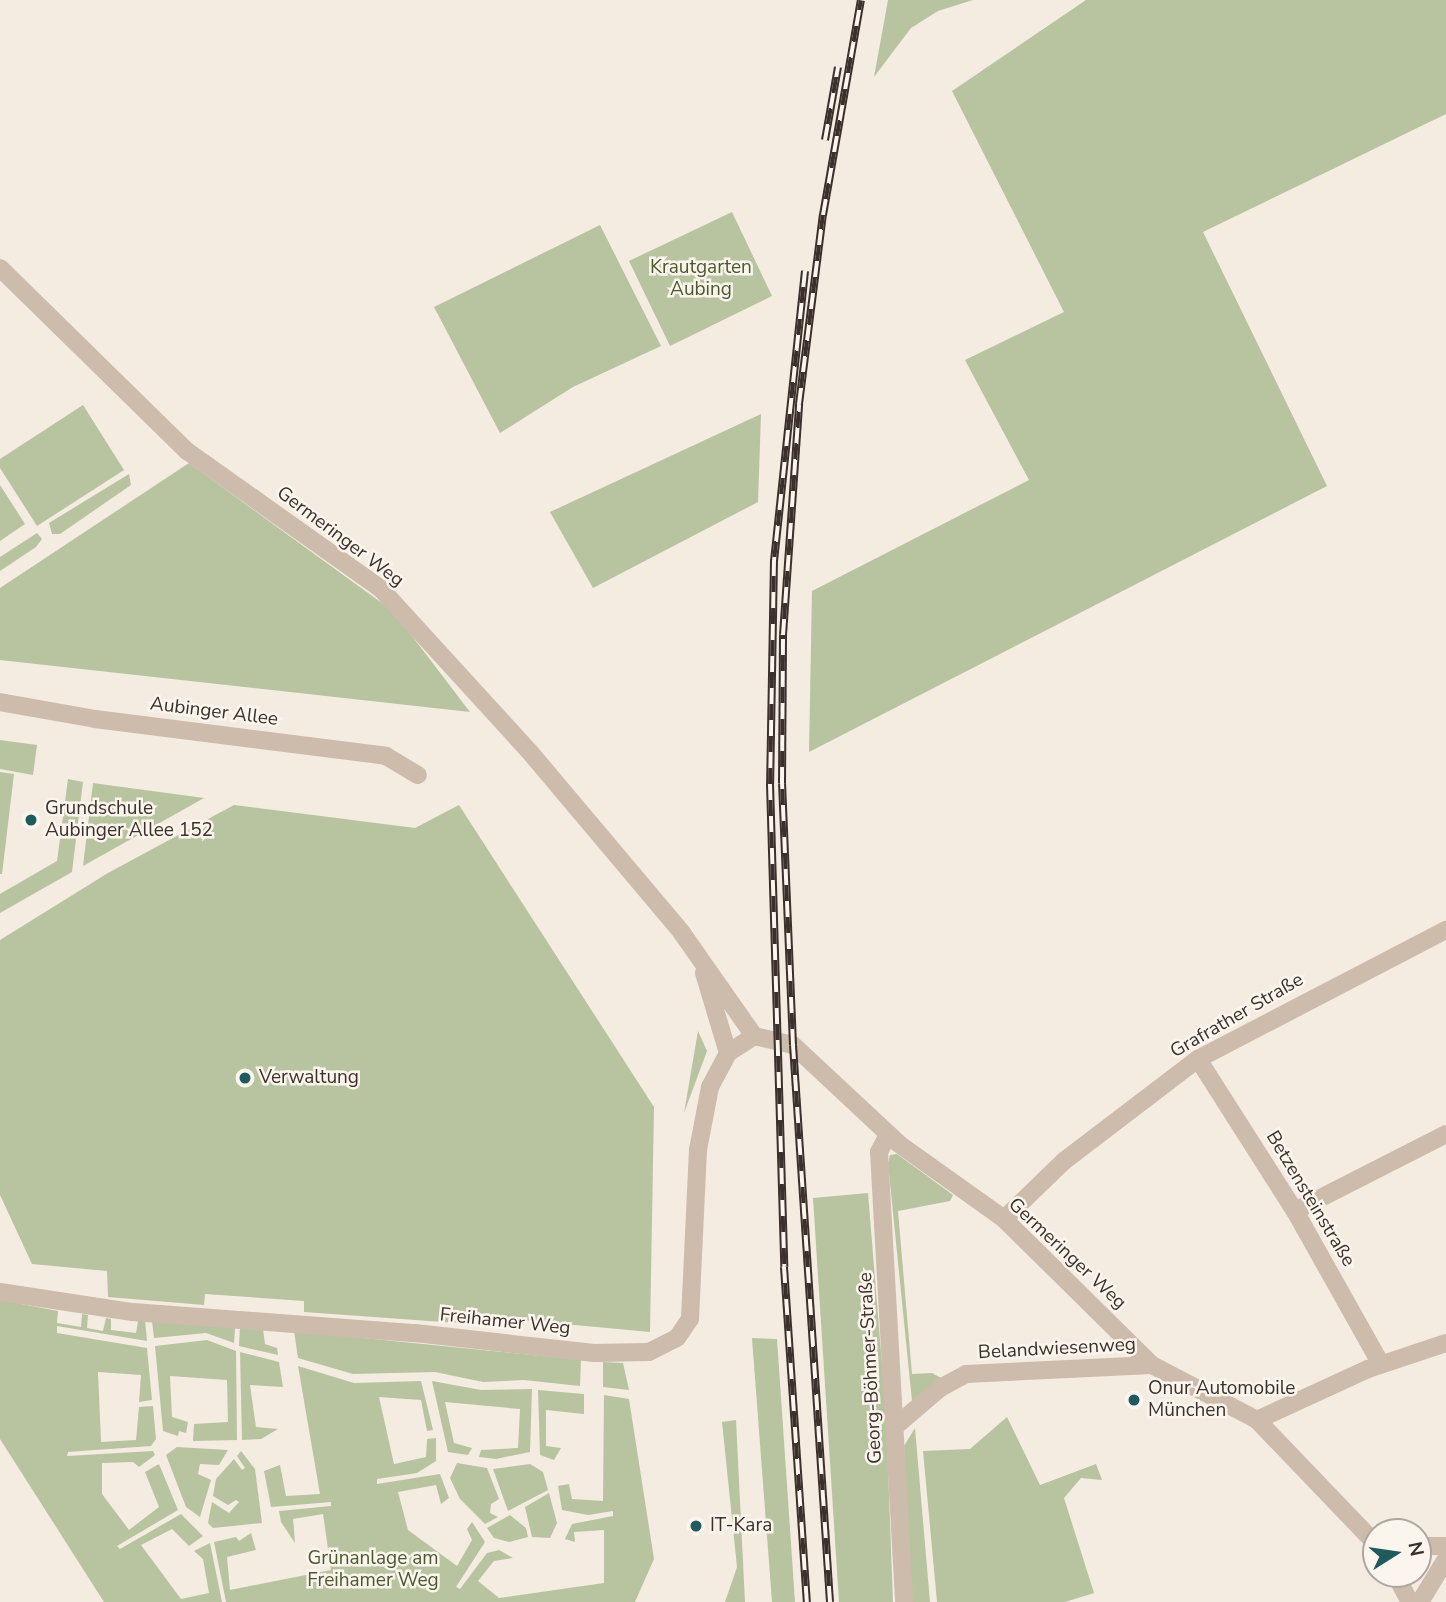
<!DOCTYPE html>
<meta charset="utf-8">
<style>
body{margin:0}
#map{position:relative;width:1446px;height:1602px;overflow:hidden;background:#f4ebe1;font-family:"Nunito Sans",sans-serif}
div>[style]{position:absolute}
.green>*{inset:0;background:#b8c4a0}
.minor>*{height:18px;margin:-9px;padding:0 9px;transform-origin:9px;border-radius:9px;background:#cdbbac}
.rail>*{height:8px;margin-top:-4px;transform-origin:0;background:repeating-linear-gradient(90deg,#fbf5ee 0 16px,#3b302b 0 32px);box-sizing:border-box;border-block:2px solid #3b302b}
.dots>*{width:19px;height:19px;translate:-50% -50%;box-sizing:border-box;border:4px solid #fbf5ee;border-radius:50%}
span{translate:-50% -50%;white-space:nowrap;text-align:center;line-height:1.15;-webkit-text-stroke:5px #fbf5ee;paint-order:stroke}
.park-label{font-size:19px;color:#4a5a2e}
.street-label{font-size:19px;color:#3b302b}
.poi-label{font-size:19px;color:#3b302b}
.left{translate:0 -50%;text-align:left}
.north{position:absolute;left:1362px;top:1518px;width:70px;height:70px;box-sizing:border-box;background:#fbf5ee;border:2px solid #aea6a0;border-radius:50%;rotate:78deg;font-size:19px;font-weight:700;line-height:28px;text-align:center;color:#3b302b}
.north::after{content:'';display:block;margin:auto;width:24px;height:32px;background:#1f5a5e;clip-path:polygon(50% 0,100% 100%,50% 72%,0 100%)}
</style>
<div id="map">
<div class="green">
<i style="clip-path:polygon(888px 0,973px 0,938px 11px,911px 28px,874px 77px)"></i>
<i style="clip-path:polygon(1086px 0,1446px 0,1446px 114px,1203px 232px,1327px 486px,809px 752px,812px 591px,1029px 480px,965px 360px,1064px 312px,952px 91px)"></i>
<i style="clip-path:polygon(732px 212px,772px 296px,670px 346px,629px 261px)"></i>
<i style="clip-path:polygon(600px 225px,661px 346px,573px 387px,500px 433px,434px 307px)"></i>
<i style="clip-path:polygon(83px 405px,124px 470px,37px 526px,0 468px,0 459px)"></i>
<i style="clip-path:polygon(761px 414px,758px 502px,593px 588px,550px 512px)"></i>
<i style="clip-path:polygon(189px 463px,393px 611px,470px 712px,0 660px,0 588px)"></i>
<i style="clip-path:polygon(129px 474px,131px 485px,60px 534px,52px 534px,49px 523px)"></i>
<i style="clip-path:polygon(0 485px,25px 524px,0 541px)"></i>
<i style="clip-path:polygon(37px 533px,42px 539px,36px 547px,0 571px,0 557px)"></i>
<i style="clip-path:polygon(0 740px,37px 745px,33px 775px,0 769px)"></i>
<i style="clip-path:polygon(0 772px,14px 774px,2px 874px,0 874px)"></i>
<i style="clip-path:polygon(68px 779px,83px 782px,72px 872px,0 913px,0 894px,57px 861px)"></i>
<i style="clip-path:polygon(93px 783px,204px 798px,83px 866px)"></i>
<i style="clip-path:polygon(234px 805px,415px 828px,459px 805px,654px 1107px,650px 1332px,500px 1318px,471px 1324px,304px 1312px,304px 1301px,205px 1294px,204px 1305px,108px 1297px,107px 1271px,32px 1264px,0 1195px,0 940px,108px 873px)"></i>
<i style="clip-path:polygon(698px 1031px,707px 1051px,684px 1113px)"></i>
<i style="clip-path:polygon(897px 1154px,953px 1195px,950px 1201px,898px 1211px,912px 1374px,932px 1373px,941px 1378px,912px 1401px,888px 1163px,890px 1155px)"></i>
<i style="clip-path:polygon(868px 1193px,886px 1413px,893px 1602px,839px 1602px,813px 1198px)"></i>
<i style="clip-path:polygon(0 1300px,58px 1311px,57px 1323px,81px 1327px,82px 1314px,88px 1315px,87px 1328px,103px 1331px,106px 1318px,111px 1319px,111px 1330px,136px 1333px,138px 1321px,145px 1320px,147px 1341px,57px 1326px,57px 1333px,147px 1348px,152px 1400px,139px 1402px,141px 1375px,98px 1372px,101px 1442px,136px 1440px,139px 1407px,153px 1406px,156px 1439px,151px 1446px,68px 1452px,67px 1456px,153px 1451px,155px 1455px,139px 1467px,133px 1462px,102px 1463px,102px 1494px,129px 1530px,159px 1507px,145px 1472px,159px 1464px,178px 1510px,117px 1546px,120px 1549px,181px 1514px,203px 1536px,189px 1546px,172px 1529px,141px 1545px,181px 1599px,209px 1593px,203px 1559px,194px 1551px,210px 1543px,222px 1602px,104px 1602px,0 1439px)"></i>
<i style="clip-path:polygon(152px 1321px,235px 1328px,234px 1343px,206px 1333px,154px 1338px)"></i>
<i style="clip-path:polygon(240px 1327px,263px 1329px,265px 1344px,277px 1348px,278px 1355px,239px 1346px)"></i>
<i style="clip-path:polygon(294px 1331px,581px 1360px,580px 1386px,524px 1380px,483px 1382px,435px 1372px,353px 1374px,298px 1358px)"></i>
<i style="clip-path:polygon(752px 1338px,777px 1339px,795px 1602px,772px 1602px)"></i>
<i style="clip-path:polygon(207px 1340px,236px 1351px,237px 1440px,193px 1441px,194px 1424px,228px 1422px,227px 1380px,170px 1376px,172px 1417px,188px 1422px,186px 1433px,179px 1431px,178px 1436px,163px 1431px,155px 1346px)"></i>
<i style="clip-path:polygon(240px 1352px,279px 1362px,283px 1387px,250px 1385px,256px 1427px,278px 1429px,261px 1439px,242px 1440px)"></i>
<i style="clip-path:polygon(603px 1362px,623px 1363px,629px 1390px,603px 1387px)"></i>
<i style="clip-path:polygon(298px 1366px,354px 1383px,421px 1381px,433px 1430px,427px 1431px,421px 1400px,379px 1397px,394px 1464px,426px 1457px,427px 1439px,436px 1438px,436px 1461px,417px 1473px,377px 1479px,377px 1484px,440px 1474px,449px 1498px,441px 1504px,436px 1485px,398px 1492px,408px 1530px,457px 1566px,472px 1540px,467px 1529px,472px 1522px,485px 1542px,456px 1587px,460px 1589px,487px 1553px,499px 1550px,513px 1558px,494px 1561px,478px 1581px,499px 1598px,604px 1583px,604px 1530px,574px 1532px,575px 1542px,565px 1539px,572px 1524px,613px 1516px,613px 1511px,588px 1515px,562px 1510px,558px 1486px,569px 1484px,572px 1499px,603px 1501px,604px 1395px,629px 1399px,654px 1559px,635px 1602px,226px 1602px,214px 1542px,236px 1537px,239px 1541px,251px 1533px,256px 1550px,227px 1557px,230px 1590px,331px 1570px,323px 1514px,293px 1519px,295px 1543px,281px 1522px,279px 1511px,331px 1506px,331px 1502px,271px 1507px,264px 1471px,280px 1465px,286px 1496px,320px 1494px)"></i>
<i style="clip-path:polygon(432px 1381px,481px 1390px,532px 1389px,530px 1452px,496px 1459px,479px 1457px,481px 1450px,518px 1448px,520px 1409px,445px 1402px,454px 1443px,472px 1448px,468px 1455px,448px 1452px)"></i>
<i style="clip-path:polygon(538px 1390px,584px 1394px,584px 1414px,546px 1410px,546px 1446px,561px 1448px,554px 1460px,540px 1455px)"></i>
<i style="clip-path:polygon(1007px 1417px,1040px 1485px,1096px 1464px,1102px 1480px,1081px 1478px,1064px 1498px,1094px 1593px,1065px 1602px,937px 1602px,923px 1451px,970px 1449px)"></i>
<i style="clip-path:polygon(736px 1420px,745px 1602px,725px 1602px,737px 1567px,722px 1422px)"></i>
<i style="clip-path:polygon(915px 1428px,930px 1602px,911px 1602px,904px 1446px)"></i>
<i style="clip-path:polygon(177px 1447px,228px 1450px,219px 1465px,200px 1464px,198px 1474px,211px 1480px,200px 1517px,186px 1507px,166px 1455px)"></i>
<i style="clip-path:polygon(241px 1451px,255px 1469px,262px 1523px,213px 1528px,208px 1523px,212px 1502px,229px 1513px,239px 1502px,236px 1500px,228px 1505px,213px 1496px,216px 1479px,234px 1459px,242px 1470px,245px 1468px,237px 1456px)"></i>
<i style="clip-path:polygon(457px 1463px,487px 1468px,499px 1499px,491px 1504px,490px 1513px,498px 1517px,485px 1524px,460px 1499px,450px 1478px)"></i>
<i style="clip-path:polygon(530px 1464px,543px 1472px,548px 1490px,508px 1511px,493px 1469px)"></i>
<i style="clip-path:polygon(549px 1493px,557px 1523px,550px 1538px,532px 1537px,525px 1507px)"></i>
<i style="clip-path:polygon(510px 1515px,526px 1528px,528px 1537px,509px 1542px,494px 1538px,487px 1528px)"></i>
</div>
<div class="minor">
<i style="left:0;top:268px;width:262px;rotate:44.4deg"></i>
<i style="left:187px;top:451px;width:238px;rotate:35.4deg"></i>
<i style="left:381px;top:589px;width:219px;rotate:47.6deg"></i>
<i style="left:529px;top:751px;width:238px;rotate:49.9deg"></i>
<i style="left:682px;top:933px;width:126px;rotate:55deg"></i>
<i style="left:754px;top:1036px;width:40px;rotate:13deg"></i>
<i style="left:793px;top:1045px;width:145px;rotate:43deg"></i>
<i style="left:899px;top:1144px;width:129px;rotate:35.5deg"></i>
<i style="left:1004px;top:1219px;width:208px;rotate:44.6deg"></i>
<i style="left:1152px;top:1365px;width:119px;rotate:27.6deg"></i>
<i style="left:1257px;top:1420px;width:172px;rotate:46.2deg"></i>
<i style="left:0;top:702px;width:97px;rotate:10.1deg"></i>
<i style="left:95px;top:719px;width:293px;rotate:7.2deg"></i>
<i style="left:386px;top:756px;width:37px;rotate:31deg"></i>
<i style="left:704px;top:973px;width:84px;rotate:73.3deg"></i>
<i style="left:1198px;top:1059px;width:180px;rotate:57.5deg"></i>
<i style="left:1295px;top:1211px;width:176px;rotate:60.7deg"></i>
<i style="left:888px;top:1135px;width:19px;rotate:118deg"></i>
<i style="left:879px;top:1152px;width:451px;rotate:86.8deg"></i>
<i style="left:1295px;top:1211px;width:169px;rotate:-27deg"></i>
<i style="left:1004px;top:1219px;width:83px;rotate:-44deg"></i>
<i style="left:1064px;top:1161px;width:168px;rotate:-37.3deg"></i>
<i style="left:1198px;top:1059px;width:280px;rotate:-27.5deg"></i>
<i style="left:0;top:1292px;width:134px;rotate:8.6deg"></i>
<i style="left:133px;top:1312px;width:283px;rotate:4.3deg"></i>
<i style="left:415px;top:1333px;width:180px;rotate:6.4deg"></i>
<i style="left:594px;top:1353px;width:55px;rotate:-1deg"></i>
<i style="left:649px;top:1352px;width:31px;rotate:-27deg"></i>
<i style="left:677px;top:1338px;width:23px;rotate:-56deg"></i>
<i style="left:690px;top:1319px;width:169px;rotate:-87.3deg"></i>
<i style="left:698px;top:1150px;width:64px;rotate:-79.2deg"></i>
<i style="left:710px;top:1087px;width:38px;rotate:-62deg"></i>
<i style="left:728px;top:1053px;width:31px;rotate:-33deg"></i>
<i style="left:1257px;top:1420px;width:122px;rotate:-24.7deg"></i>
<i style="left:1368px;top:1369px;width:82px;rotate:-18.4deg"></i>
<i style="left:897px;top:1425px;width:57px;rotate:-40.7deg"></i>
<i style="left:940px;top:1388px;width:30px;rotate:-28deg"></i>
<i style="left:966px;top:1374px;width:186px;rotate:-2.8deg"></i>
<i style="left:1418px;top:1546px;width:28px"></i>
<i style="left:1395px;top:1574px;width:32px;rotate:62deg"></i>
<i style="left:1420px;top:1602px;width:50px;rotate:-58.8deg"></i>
</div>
<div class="rail">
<i style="left:825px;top:140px;width:74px;rotate:-79.9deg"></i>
<i style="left:805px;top:271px;width:291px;rotate:96.1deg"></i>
<i style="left:774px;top:560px;width:224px;rotate:91deg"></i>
<i style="left:770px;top:784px;width:483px;rotate:88.3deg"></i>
<i style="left:784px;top:1267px;width:336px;rotate:86.1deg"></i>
<i style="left:830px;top:1602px;width:558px;rotate:-93.8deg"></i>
<i style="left:793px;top:1045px;width:262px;rotate:-92.4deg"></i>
<i style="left:782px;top:783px;width:148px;rotate:-89.6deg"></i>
<i style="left:783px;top:635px;width:232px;rotate:-86deg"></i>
<i style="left:799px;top:404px;width:191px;rotate:-82.8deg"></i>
<i style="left:823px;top:215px;width:218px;rotate:-80deg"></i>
</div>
<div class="dots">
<i style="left:31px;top:820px;background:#1f5a5e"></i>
<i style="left:245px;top:1078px;background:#1f5a5e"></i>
<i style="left:1134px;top:1400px;background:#1f5a5e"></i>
<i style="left:696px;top:1526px;background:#1f5a5e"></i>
</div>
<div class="park-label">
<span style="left:701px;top:279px">Krautgarten<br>Aubing</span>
<span style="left:373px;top:1570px">Grünanlage am<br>Freihamer Weg</span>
</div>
<div class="street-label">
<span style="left:340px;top:537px;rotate:37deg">Germeringer Weg</span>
<span style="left:214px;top:712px;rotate:7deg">Aubinger Allee</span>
<span style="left:1237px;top:1016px;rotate:-30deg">Grafrather Straße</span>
<span style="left:1310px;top:1199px;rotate:59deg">Betzensteinstraße</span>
<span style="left:1067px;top:1254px;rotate:43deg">Germeringer Weg</span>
<span style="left:505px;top:1322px;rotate:6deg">Freihamer Weg</span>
<span style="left:1057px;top:1349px;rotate:-3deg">Belandwiesenweg</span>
<span style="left:871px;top:1368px;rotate:-93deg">Georg-Böhmer-Straße</span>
</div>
<div class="poi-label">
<span class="left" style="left:45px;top:820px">Grundschule<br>Aubinger Allee 152</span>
<span class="left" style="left:259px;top:1078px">Verwaltung</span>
<span class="left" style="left:1148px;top:1400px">Onur Automobile<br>München</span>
<span class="left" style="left:710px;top:1526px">IT-Kara</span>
</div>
<div class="north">N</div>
</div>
